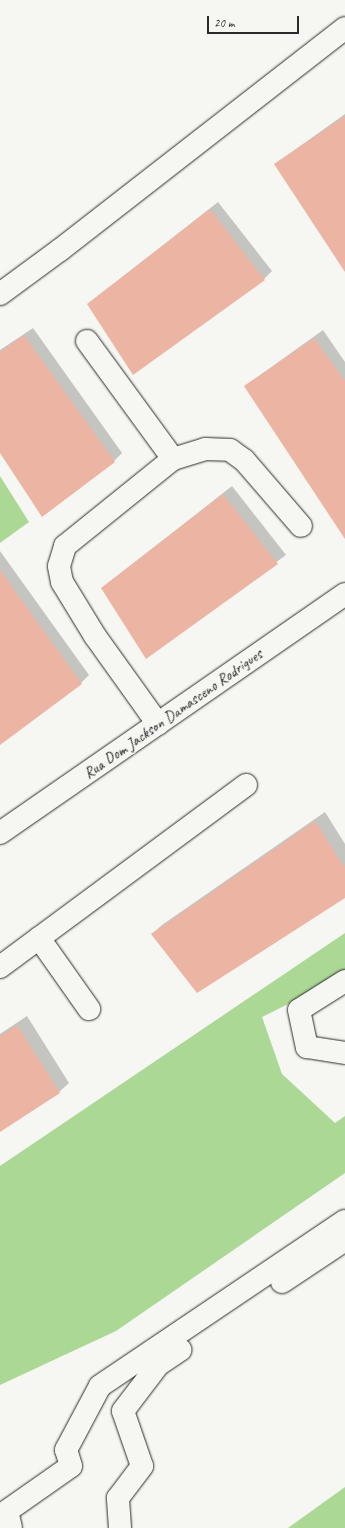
<!DOCTYPE html>
<style>
body{margin:0}
#map{position:relative;width:345px;height:1528px;overflow:hidden;background:#f6f6f2;font-family:Caveat,sans-serif}
div>[style]{position:absolute}
.green>*{inset:0;background:#acd896}
.shadow>*{inset:0;background:#0003}
.building>*{inset:0;background:#ecb4a3}
.roads{filter:drop-shadow(0 0 1px #2b2b2b) drop-shadow(0 0 1px #2b2b2b)}
.minor>*{height:22px;margin:-11px;padding:0 11px;transform-origin:11px;border-radius:11px;background:#f6f6f2}
span{translate:-50% -50%;white-space:nowrap;text-align:center;line-height:1.15;-webkit-text-stroke:3.5px #f6f6f2;paint-order:stroke}
.street-label{font-size:16px;color:#2b2b2b}
.scale{position:absolute;left:207px;top:16px;width:92px;height:18px;box-sizing:border-box;border:2px solid #2b2b2b;border-top:0;padding-left:5px;font-size:12px;line-height:14px;white-space:nowrap;color:#2b2b2b;-webkit-text-stroke:3px #f6f6f2;paint-order:stroke}
</style>
<div id="map">
<div class="green">
<i style="clip-path:polygon(0 476px,29px 522px,0 543px)"></i>
<i style="clip-path:polygon(345px 933px,345px 976px,262px 1017px,282px 1074px,335px 1123px,345px 1116px,345px 1173px,116px 1331px,0 1385px,0 1166px)"></i>
<i style="clip-path:polygon(345px 1487px,345px 1528px,288px 1528px)"></i>
</div>
<div class="shadow">
<i style="clip-path:polygon(345px 114px,345px 270px,275px 164px)"></i>
<i style="clip-path:polygon(218px 202px,272px 271px,264px 279px,88px 304px)"></i>
<i style="clip-path:polygon(33px 328px,122px 453px,114px 461px,0 451px,0 350px)"></i>
<i style="clip-path:polygon(323px 330px,345px 362px,345px 508px,245px 386px)"></i>
<i style="clip-path:polygon(232px 486px,286px 555px,147px 657px,102px 588px)"></i>
<i style="clip-path:polygon(0 551px,89px 675px,81px 683px,0 724px)"></i>
<i style="clip-path:polygon(325px 812px,345px 844px,345px 896px,152px 934px,162px 925px)"></i>
<i style="clip-path:polygon(27px 1016px,69px 1083px,59px 1092px,0 1131px,0 1034px)"></i>
</div>
<div class="building">
<i style="clip-path:polygon(345px 116px,345px 272px,274px 164px)"></i>
<i style="clip-path:polygon(210px 209px,265px 280px,133px 375px,87px 304px)"></i>
<i style="clip-path:polygon(24px 335px,115px 462px,42px 517px,0 453px,0 352px)"></i>
<i style="clip-path:polygon(314px 338px,345px 381px,345px 539px,244px 386px)"></i>
<i style="clip-path:polygon(223px 494px,278px 564px,146px 659px,101px 588px)"></i>
<i style="clip-path:polygon(0 570px,82px 684px,0 745px)"></i>
<i style="clip-path:polygon(315px 821px,345px 868px,345px 898px,197px 993px,151px 934px)"></i>
<i style="clip-path:polygon(17px 1025px,60px 1093px,0 1132px,0 1036px)"></i>
</div>
<div class="roads">
<div class="minor">
<i style="left:0;top:294px;width:74px;rotate:-36.3deg"></i>
<i style="left:60px;top:250px;width:361px;rotate:-37.9deg"></i>
<i style="left:87px;top:341px;width:146px;rotate:53.9deg"></i>
<i style="left:158px;top:724px;width:108px;rotate:-125.6deg"></i>
<i style="left:95px;top:636px;width:63px;rotate:-121.4deg"></i>
<i style="left:62px;top:582px;width:16px;rotate:-101deg"></i>
<i style="left:59px;top:566px;width:21px;rotate:-73deg"></i>
<i style="left:65px;top:546px;width:139px;rotate:-38.9deg"></i>
<i style="left:173px;top:459px;width:34px;rotate:-17deg"></i>
<i style="left:205px;top:449px;width:25px;rotate:2deg"></i>
<i style="left:230px;top:450px;width:17px;rotate:36deg"></i>
<i style="left:244px;top:460px;width:87px;rotate:49.2deg"></i>
<i style="left:0;top:833px;width:420px;rotate:-34.7deg"></i>
<i style="left:39px;top:938px;width:87px;rotate:54.8deg"></i>
<i style="left:0;top:967px;width:306px;rotate:-36.5deg"></i>
<i style="left:345px;top:981px;width:54px;rotate:147.8deg"></i>
<i style="left:299px;top:1010px;width:38px;rotate:78deg"></i>
<i style="left:307px;top:1047px;width:38px;rotate:9deg"></i>
<i style="left:282px;top:1282px;width:76px;rotate:-33.7deg"></i>
<i style="left:11px;top:1528px;width:17px;rotate:-103deg"></i>
<i style="left:7px;top:1511px;width:78px;rotate:-35.1deg"></i>
<i style="left:71px;top:1466px;width:17px;rotate:-107deg"></i>
<i style="left:66px;top:1450px;width:72px;rotate:-62deg"></i>
<i style="left:100px;top:1386px;width:295px;rotate:-34deg"></i>
<i style="left:120px;top:1528px;width:30px;rotate:-94deg"></i>
<i style="left:118px;top:1498px;width:40px;rotate:-53deg"></i>
<i style="left:142px;top:1466px;width:58px;rotate:-109.1deg"></i>
<i style="left:123px;top:1411px;width:58px;rotate:-52.7deg"></i>
<i style="left:158px;top:1365px;width:27px;rotate:-34deg"></i>
</div>
</div>
<div class="street-label">
<span style="left:173px;top:714px;rotate:-35deg">Rua Dom Jackson Damasceno Rodrigues</span>
</div>
<div class="scale">20 m</div>
</div>
